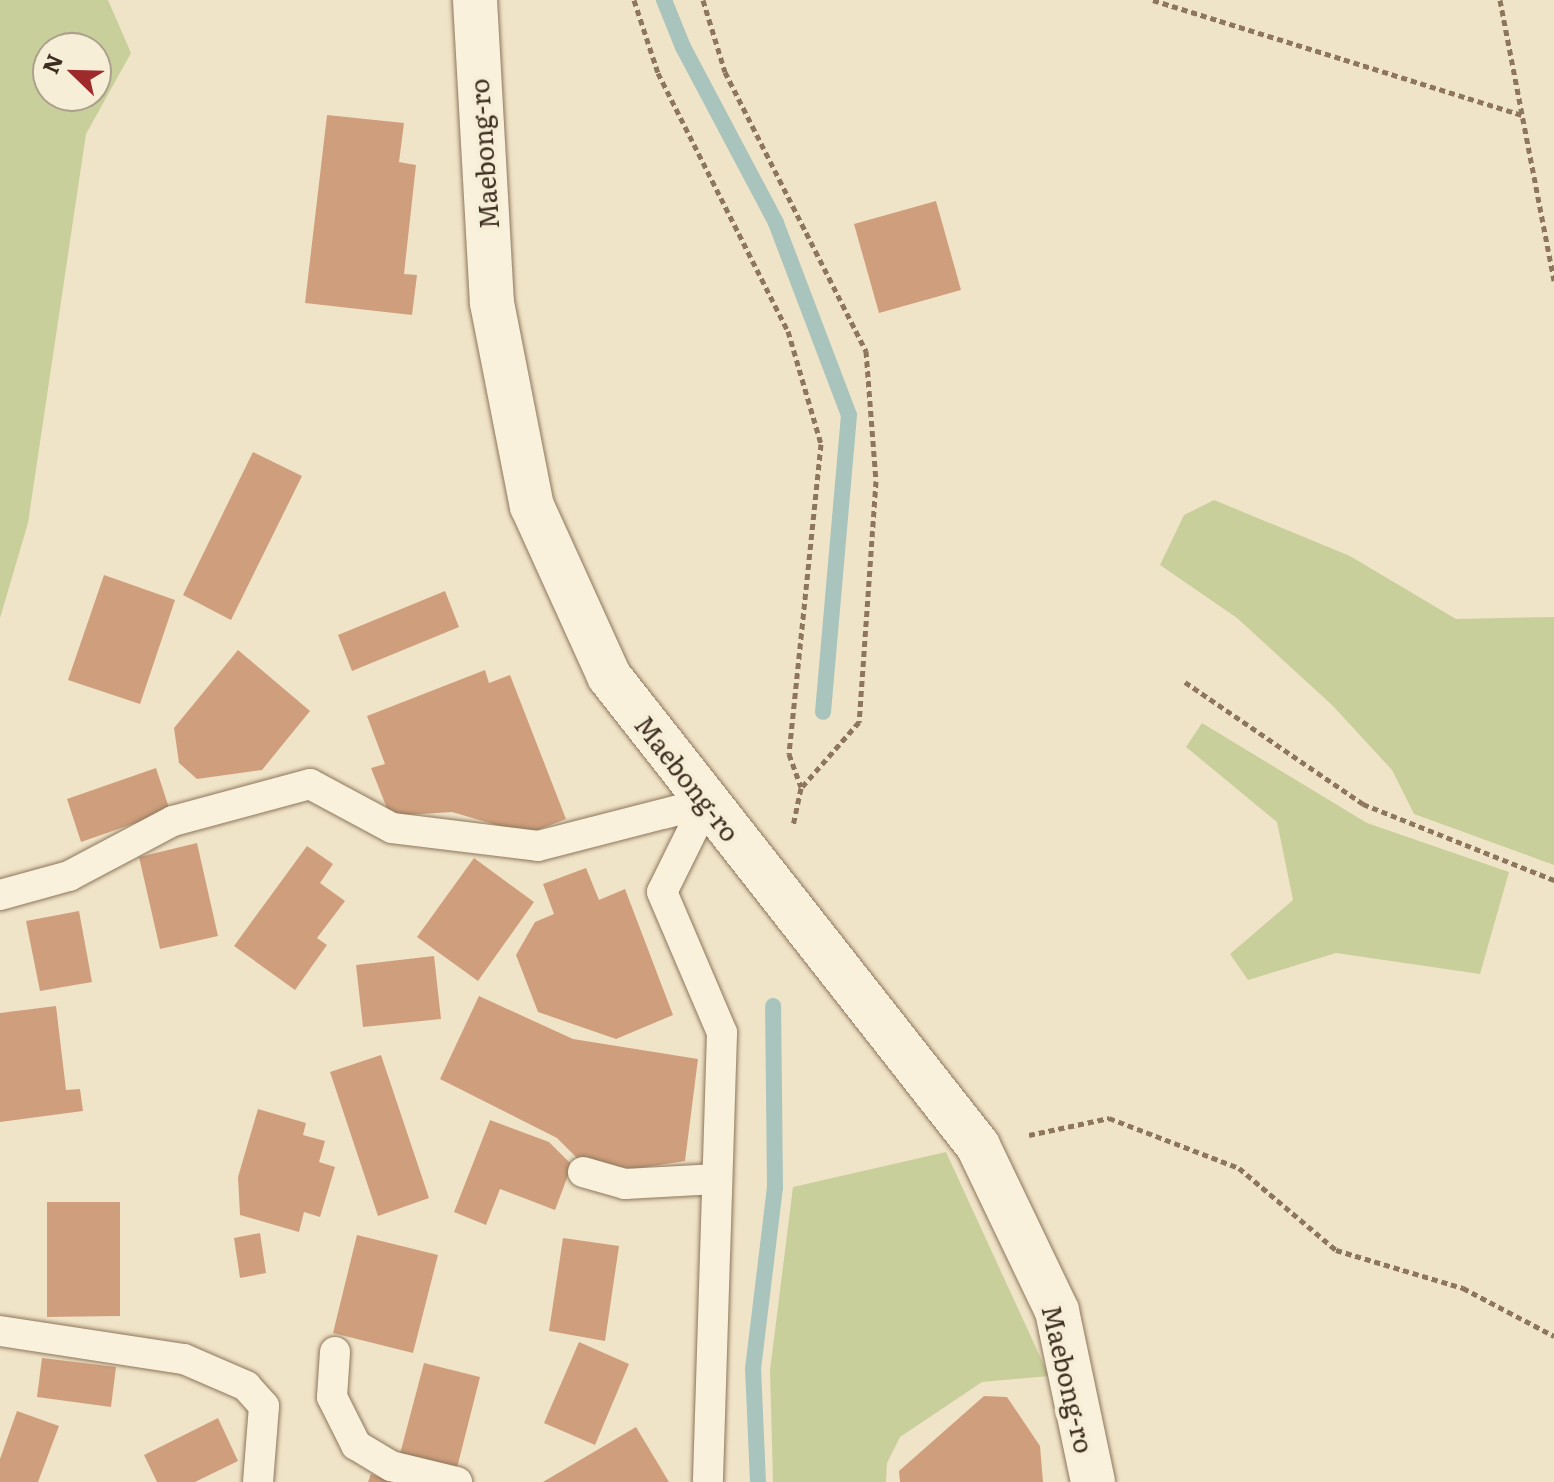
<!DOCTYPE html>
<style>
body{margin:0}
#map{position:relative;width:1554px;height:1482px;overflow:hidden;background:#f0e4c8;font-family:Literata,serif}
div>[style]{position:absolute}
.green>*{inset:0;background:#c9cf9b}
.stream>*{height:16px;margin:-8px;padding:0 8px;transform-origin:8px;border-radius:8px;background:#a9c4bc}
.building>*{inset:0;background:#cf9f7d}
.path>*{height:5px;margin-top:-2.5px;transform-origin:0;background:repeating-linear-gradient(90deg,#8d765c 0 6px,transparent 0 10px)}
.roads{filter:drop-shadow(0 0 2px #8d765c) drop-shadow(0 0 2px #8d765c)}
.lane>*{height:30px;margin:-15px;padding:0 15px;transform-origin:15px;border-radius:15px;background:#faf1dc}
.secondary>*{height:44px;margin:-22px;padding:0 22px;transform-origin:22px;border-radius:22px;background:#faf1dc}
span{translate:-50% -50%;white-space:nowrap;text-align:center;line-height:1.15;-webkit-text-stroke:8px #f7eed8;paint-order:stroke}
.street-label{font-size:26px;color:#3d2e20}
.north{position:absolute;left:32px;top:32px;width:80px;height:80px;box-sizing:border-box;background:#f7eed8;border:2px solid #ada18e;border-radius:50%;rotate:293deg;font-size:22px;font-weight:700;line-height:32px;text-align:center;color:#3d2e20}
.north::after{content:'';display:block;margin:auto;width:28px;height:36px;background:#9e2a2b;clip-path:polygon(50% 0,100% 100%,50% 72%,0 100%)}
</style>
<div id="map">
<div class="green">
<i style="clip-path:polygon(evenodd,0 0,108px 0,131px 53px,86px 134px,28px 523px,0 618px,0 0,48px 48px,96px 48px,96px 96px,48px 96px,48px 48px)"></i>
<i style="clip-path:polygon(1214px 500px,1350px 556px,1456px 619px,1554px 617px,1554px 865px,1414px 814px,1392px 770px,1332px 705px,1237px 618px,1160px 565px,1184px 515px)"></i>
<i style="clip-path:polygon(1202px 723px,1367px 823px,1509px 872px,1480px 974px,1336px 953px,1248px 980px,1230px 954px,1293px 900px,1277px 822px,1186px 747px)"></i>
<i style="clip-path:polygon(946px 1152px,1049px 1376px,982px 1382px,900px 1437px,887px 1463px,886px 1482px,773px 1482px,770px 1370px,793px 1187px)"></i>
</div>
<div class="stream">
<i style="left:664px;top:0;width:51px;rotate:68deg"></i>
<i style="left:683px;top:47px;width:199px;rotate:62.1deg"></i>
<i style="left:776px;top:223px;width:205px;rotate:69.2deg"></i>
<i style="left:849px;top:415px;width:298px;rotate:95deg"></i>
<i style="left:758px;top:1482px;width:113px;rotate:-92.5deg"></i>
<i style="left:753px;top:1369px;width:182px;rotate:-83.1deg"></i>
<i style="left:775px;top:1188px;width:182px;rotate:-90.6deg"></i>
</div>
<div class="building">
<i style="clip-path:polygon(327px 115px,404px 123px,399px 162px,416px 165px,404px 274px,417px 275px,412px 315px,305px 303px)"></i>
<i style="clip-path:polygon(936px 201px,961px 290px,879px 313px,854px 224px)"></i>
<i style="clip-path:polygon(253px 452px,302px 476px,231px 620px,183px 595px)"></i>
<i style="clip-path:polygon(104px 575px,175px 600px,140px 704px,68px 680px)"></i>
<i style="clip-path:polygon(445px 591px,459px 627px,352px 671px,338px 635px)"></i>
<i style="clip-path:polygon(238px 650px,310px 711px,262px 770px,197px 779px,179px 763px,174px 728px)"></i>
<i style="clip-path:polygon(485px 670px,489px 683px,510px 675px,566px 819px,527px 834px,452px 812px,390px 816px,371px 768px,385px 764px,367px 716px)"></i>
<i style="clip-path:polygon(156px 768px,170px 811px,81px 842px,67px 799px)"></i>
<i style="clip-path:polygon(197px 843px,218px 936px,160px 949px,139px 857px)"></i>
<i style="clip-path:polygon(307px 846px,333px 864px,320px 883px,345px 901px,317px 938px,327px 945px,295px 990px,234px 946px)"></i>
<i style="clip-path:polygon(474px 858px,534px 902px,478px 981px,417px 937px)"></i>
<i style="clip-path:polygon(586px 868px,599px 900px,625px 889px,673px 1015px,616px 1039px,538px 1012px,516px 955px,535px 922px,554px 914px,543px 884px)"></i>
<i style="clip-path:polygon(79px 911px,92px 982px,40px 991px,26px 921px)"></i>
<i style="clip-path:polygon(434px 956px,441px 1019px,363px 1027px,356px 965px)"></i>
<i style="clip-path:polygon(479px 996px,573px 1039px,698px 1059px,685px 1161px,633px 1169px,578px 1159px,557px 1138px,440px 1079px)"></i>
<i style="clip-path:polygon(56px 1006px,66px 1090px,80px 1089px,83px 1111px,0 1122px,0 1013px)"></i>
<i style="clip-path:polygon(381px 1055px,429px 1198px,378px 1216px,330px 1072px)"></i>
<i style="clip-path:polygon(258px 1109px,306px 1123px,303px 1135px,325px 1141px,319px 1162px,335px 1167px,320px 1217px,304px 1212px,299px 1232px,240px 1215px,238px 1177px)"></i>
<i style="clip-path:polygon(490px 1120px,549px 1142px,572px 1165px,555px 1210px,500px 1189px,486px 1225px,454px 1212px)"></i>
<i style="clip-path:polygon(47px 1202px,120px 1202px,120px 1316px,47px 1317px)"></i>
<i style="clip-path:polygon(260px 1233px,266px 1273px,240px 1278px,234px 1238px)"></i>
<i style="clip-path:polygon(357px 1235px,438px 1255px,413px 1353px,333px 1333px)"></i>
<i style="clip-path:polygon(563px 1238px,619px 1246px,605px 1341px,549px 1331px)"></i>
<i style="clip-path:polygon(579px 1342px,629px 1364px,595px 1445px,544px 1423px)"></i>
<i style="clip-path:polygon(42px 1358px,116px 1367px,111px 1407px,37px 1397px)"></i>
<i style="clip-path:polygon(424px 1363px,480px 1377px,457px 1468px,400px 1454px)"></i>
<i style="clip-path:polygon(984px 1396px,1007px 1397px,1040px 1446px,1043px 1482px,900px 1482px,899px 1471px)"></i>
<i style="clip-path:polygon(17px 1411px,59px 1426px,38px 1482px,0 1482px,0 1459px)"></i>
<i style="clip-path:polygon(218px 1418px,238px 1461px,195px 1482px,157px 1482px,144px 1455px)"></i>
<i style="clip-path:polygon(636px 1427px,669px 1482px,543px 1482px)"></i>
<i style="clip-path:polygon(371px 1474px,391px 1482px,368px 1482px)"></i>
</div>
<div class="path">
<i style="left:634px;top:0;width:77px;rotate:71.8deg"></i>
<i style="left:658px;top:73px;width:289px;rotate:63.3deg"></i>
<i style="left:788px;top:331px;width:118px;rotate:73.7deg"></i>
<i style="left:821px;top:444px;width:312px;rotate:95.9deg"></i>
<i style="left:789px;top:754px;width:35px;rotate:70deg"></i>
<i style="left:703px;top:0;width:75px;rotate:73deg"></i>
<i style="left:725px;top:72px;width:313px;rotate:63.2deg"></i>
<i style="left:866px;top:351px;width:130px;rotate:85.6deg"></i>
<i style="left:876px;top:481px;width:242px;rotate:94deg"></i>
<i style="left:859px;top:722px;width:88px;rotate:131.3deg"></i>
<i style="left:801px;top:788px;width:39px;rotate:102deg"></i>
<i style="left:1153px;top:0;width:387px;rotate:17.3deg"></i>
<i style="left:1500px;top:0;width:286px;rotate:79.1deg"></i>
<i style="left:1185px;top:682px;width:216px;rotate:34.4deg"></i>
<i style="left:1363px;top:804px;width:206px;rotate:21.7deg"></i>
<i style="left:1029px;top:1135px;width:82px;rotate:-12deg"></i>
<i style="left:1109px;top:1118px;width:139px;rotate:21deg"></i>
<i style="left:1239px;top:1168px;width:127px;rotate:40.2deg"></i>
<i style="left:1336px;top:1250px;width:133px;rotate:16.7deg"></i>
<i style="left:1463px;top:1288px;width:103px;rotate:27.8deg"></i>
</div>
<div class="roads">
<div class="lane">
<i style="left:706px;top:803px;width:99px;rotate:116.3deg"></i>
<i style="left:662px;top:892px;width:153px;rotate:66.9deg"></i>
<i style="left:722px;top:1033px;width:449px;rotate:91.8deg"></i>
<i style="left:0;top:895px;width:72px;rotate:-15.4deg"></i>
<i style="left:69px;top:876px;width:118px;rotate:-27.9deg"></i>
<i style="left:173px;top:821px;width:142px;rotate:-15.1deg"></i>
<i style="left:310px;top:784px;width:93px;rotate:28.2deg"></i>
<i style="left:392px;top:828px;width:147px;rotate:7deg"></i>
<i style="left:538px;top:846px;width:173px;rotate:-14.4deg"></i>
<i style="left:583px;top:1172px;width:44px;rotate:15.9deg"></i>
<i style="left:625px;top:1184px;width:92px;rotate:-3.1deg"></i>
<i style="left:0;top:1331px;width:186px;rotate:8.7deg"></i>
<i style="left:184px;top:1359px;width:68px;rotate:23.5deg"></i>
<i style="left:246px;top:1386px;width:27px;rotate:48deg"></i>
<i style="left:264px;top:1406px;width:76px;rotate:94.5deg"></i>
<i style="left:335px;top:1352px;width:45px;rotate:93.8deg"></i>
<i style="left:332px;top:1397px;width:54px;rotate:63.4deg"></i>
<i style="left:356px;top:1445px;width:41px;rotate:31deg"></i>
<i style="left:391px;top:1466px;width:68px;rotate:13.6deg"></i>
</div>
<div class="secondary">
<i style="left:475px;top:0;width:303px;rotate:86.8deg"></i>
<i style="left:492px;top:303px;width:207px;rotate:78.9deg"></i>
<i style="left:532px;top:506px;width:187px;rotate:65.6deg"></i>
<i style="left:609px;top:676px;width:598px;rotate:51.86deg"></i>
<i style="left:978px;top:1146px;width:183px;rotate:64.4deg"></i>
<i style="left:1057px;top:1311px;width:175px;rotate:78.1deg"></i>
</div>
</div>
<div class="street-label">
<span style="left:483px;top:154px;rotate:-94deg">Maebong-ro</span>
<span style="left:688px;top:778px;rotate:52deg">Maebong-ro</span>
<span style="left:1069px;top:1379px;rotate:77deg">Maebong-ro</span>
</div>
<div class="north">N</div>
</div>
